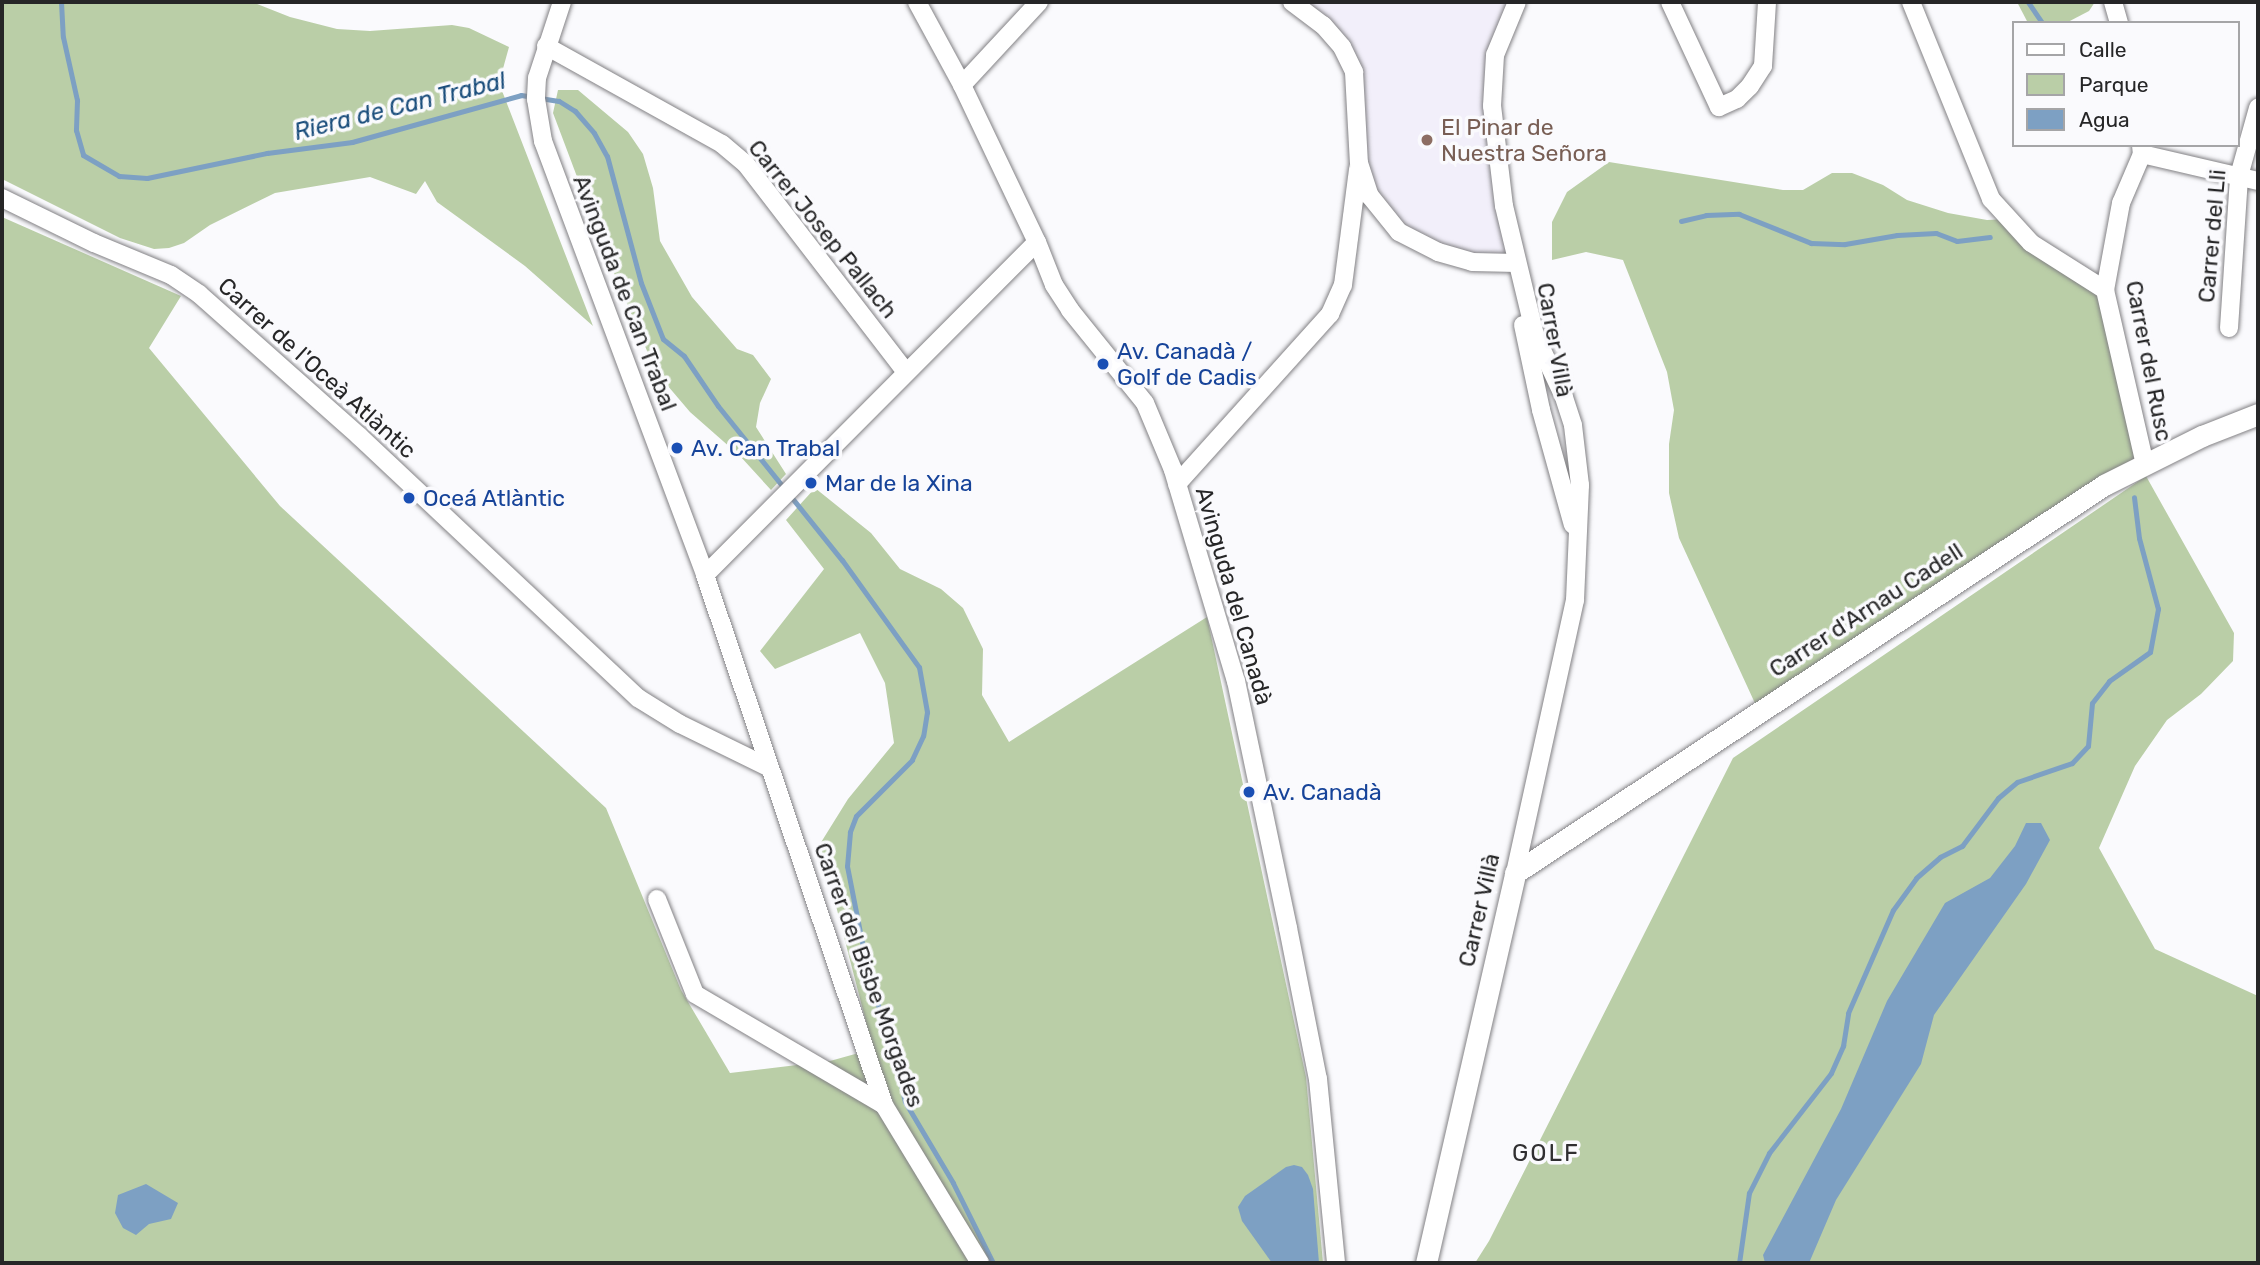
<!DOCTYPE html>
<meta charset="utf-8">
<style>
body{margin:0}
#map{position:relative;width:2260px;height:1265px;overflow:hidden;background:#fafafd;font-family:Rubik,sans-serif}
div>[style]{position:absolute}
.built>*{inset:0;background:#f2effa}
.green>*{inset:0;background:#bacea7}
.water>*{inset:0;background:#7da0c3}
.stream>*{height:5px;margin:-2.5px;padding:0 2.5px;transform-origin:2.5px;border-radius:2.5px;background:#7da0c3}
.roads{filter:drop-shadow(0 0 2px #828184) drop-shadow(0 0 2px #828184)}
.minor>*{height:18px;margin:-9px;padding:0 9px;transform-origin:9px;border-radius:9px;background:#fff}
.tertiary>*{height:21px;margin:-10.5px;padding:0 10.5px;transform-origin:10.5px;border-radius:10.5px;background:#fff}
.dots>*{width:19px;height:19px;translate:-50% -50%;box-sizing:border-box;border:4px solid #fafafd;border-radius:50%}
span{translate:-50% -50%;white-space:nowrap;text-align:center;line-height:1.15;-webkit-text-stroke:7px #fafafd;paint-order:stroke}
.education-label{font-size:23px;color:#785e54}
.left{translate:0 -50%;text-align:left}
.street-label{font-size:23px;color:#262627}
.transit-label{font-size:23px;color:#164399}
.water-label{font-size:24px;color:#1b4e7c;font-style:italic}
.neighbourhood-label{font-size:24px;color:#302f31;letter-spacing:2px}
.frame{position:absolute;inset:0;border:4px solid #262627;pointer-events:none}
.legend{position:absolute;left:2012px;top:21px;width:228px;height:126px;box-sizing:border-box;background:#fafafd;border:2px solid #a5a5a7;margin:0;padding:9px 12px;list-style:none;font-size:21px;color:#262627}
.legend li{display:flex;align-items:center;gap:14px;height:35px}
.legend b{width:35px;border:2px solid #a5a5a7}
</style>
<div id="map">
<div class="built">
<i style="clip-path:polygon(1292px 2px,1517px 2px,1495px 55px,1508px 257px,1472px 262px,1399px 232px,1370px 196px,1354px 72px)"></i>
</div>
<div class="green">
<i style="clip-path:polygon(2px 2px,252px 2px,290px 17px,337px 29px,370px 31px,452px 25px,469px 28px,509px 47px,499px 83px,593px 326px,525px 266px,437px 202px,425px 181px,416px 194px,370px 177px,275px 193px,210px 225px,184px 243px,169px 248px,154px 249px,120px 238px,2px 179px)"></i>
<i style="clip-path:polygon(2017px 2px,2095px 2px,2089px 11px,2066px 23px,2028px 23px)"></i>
<i style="clip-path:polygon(558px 90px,578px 90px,628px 132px,643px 154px,653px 188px,660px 241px,692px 297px,737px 349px,753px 355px,771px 379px,760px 403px,756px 427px,786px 474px,771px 490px,740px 456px,690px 412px,656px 372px,608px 259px,553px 113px)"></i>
<i style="clip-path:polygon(1609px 162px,1783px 190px,1803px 190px,1832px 173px,1852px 173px,1883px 185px,1907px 200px,1948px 213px,1987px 220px,2009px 219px,2105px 290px,2145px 465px,1759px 712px,1679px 538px,1669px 493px,1669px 444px,1674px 410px,1667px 372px,1623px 260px,1586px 252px,1552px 260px,1552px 222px,1567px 192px)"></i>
<i style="clip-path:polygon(2px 217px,181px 296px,149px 348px,280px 506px,606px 808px,681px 990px,730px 1073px,830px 1061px,873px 1049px,820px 844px,848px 799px,894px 743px,885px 683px,860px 633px,775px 669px,760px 651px,824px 569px,786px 520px,815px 488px,871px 533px,900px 569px,941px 589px,963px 608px,983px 649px,982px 695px,1009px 742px,1207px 617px,1306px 1077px,1323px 1263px,2px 1263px)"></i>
<i style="clip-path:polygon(2146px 476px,2234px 633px,2233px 661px,2201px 694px,2167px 720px,2135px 766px,2099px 848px,2155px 949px,2258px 996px,2258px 1263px,1475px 1263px,1489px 1241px,1733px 758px)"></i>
</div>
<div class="water">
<i style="clip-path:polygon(2026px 823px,2041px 823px,2050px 840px,2026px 884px,1934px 1015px,1921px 1064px,1836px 1200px,1809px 1263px,1765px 1263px,1763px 1255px,1841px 1109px,1887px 1001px,1945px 903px,1990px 878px,2015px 846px)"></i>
<i style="clip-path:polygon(1294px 1165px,1302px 1167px,1308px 1175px,1313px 1189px,1319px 1263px,1272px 1263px,1242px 1221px,1238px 1207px,1245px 1196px,1286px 1167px)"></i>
<i style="clip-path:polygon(146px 1184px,178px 1203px,171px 1219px,149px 1224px,136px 1235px,123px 1228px,115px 1213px,118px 1195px)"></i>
</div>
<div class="stream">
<i style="left:61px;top:2px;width:35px;rotate:87deg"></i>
<i style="left:63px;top:37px;width:65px;rotate:77.5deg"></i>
<i style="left:77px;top:100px;width:30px;rotate:92deg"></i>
<i style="left:76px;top:130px;width:26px;rotate:74deg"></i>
<i style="left:83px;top:155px;width:42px;rotate:30.3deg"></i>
<i style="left:119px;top:176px;width:28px;rotate:4deg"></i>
<i style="left:147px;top:178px;width:123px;rotate:-11.8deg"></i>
<i style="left:267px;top:153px;width:86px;rotate:-7.4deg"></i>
<i style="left:352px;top:142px;width:175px;rotate:-15.5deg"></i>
<i style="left:521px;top:95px;width:38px;rotate:9deg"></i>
<i style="left:559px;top:101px;width:19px;rotate:32deg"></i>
<i style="left:575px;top:111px;width:29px;rotate:49deg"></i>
<i style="left:594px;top:133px;width:26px;rotate:61deg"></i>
<i style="left:607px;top:156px;width:131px;rotate:75deg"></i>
<i style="left:641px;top:283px;width:60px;rotate:68.6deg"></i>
<i style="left:663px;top:339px;width:27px;rotate:39deg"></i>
<i style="left:684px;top:356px;width:60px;rotate:55.8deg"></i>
<i style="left:718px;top:406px;width:198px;rotate:51.2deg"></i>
<i style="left:842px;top:560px;width:132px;rotate:54.3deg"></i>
<i style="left:919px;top:667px;width:46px;rotate:79.9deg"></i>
<i style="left:927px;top:712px;width:24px;rotate:99deg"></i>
<i style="left:923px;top:736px;width:26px;rotate:115deg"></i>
<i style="left:912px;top:760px;width:79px;rotate:135deg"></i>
<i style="left:856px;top:816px;width:17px;rotate:111deg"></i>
<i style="left:850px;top:832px;width:34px;rotate:95deg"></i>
<i style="left:847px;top:866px;width:114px;rotate:78.9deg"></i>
<i style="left:869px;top:978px;width:76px;rotate:71.6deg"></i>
<i style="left:893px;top:1050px;width:53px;rotate:77deg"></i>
<i style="left:905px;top:1102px;width:94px;rotate:59.3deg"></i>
<i style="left:953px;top:1183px;width:89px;rotate:63.4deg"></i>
<i style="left:2028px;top:2px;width:25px;rotate:56deg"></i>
<i style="left:1681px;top:221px;width:26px;rotate:-13deg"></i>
<i style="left:1706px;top:215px;width:33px;rotate:-2deg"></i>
<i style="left:1739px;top:214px;width:78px;rotate:21.9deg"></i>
<i style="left:1811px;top:243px;width:34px;rotate:2deg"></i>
<i style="left:1845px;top:244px;width:53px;rotate:-9.8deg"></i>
<i style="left:1897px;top:235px;width:39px;rotate:-3deg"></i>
<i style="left:1936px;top:233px;width:22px;rotate:21deg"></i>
<i style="left:1957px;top:241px;width:33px;rotate:-7deg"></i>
<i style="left:1739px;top:1263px;width:71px;rotate:-81.9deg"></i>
<i style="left:1749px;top:1193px;width:45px;rotate:-63.4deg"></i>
<i style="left:1769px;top:1153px;width:101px;rotate:-52.2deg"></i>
<i style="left:1831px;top:1073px;width:30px;rotate:-66deg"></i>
<i style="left:1843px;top:1046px;width:33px;rotate:-81deg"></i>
<i style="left:1848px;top:1013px;width:112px;rotate:-66.4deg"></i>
<i style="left:1893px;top:910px;width:39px;rotate:-54deg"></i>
<i style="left:1916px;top:878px;width:32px;rotate:-41deg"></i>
<i style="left:1940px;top:857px;width:25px;rotate:-27deg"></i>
<i style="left:1962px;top:846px;width:60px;rotate:-53.1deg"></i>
<i style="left:1998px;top:798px;width:25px;rotate:-40deg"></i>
<i style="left:2017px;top:782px;width:58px;rotate:-19.1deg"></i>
<i style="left:2072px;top:763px;width:23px;rotate:-47deg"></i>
<i style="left:2088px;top:746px;width:43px;rotate:-84.7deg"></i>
<i style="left:2092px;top:703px;width:28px;rotate:-52deg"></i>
<i style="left:2109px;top:681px;width:50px;rotate:-35.3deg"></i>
<i style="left:2150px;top:652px;width:44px;rotate:-79.5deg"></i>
<i style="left:2158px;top:609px;width:73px;rotate:-105deg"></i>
<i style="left:2139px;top:538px;width:41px;rotate:-97deg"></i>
</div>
<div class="roads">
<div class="minor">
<i style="left:562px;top:2px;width:80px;rotate:108.2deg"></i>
<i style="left:537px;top:78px;width:21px;rotate:93deg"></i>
<i style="left:536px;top:99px;width:43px;rotate:80.5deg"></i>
<i style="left:543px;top:141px;width:463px;rotate:69.5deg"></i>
<i style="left:705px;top:575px;width:559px;rotate:71.34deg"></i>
<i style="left:884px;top:1105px;width:185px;rotate:58.7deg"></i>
<i style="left:917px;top:2px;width:94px;rotate:61.5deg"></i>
<i style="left:962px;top:85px;width:174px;rotate:64.5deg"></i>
<i style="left:1037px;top:242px;width:46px;rotate:68.4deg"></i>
<i style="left:1054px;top:285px;width:30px;rotate:57deg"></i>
<i style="left:1070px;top:310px;width:119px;rotate:51.1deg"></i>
<i style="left:1145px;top:403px;width:73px;rotate:67.3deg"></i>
<i style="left:1173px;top:470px;width:220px;rotate:73.4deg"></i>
<i style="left:1236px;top:681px;width:252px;rotate:78.1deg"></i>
<i style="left:1288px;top:928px;width:154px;rotate:78.8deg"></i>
<i style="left:1318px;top:1079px;width:185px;rotate:84.4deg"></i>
<i style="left:1292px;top:2px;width:39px;rotate:37deg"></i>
<i style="left:1323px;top:25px;width:29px;rotate:49deg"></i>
<i style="left:1342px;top:47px;width:28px;rotate:64deg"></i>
<i style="left:1354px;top:72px;width:91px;rotate:86.9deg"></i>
<i style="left:1359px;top:163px;width:35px;rotate:72deg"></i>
<i style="left:1370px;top:196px;width:46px;rotate:51.1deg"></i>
<i style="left:1399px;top:232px;width:44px;rotate:27.1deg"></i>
<i style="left:1438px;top:252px;width:35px;rotate:16deg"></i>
<i style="left:1472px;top:262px;width:45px;rotate:1.3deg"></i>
<i style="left:1670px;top:2px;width:116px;rotate:65deg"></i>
<i style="left:1719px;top:107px;width:20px;rotate:-24deg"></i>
<i style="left:1737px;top:99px;width:18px;rotate:-45deg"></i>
<i style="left:1750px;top:86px;width:24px;rotate:-57deg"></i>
<i style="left:1763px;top:66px;width:64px;rotate:-86.4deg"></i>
<i style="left:1911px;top:2px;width:213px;rotate:67.9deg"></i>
<i style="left:1991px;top:199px;width:59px;rotate:47.7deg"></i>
<i style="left:2031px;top:243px;width:88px;rotate:32.4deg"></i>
<i style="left:2113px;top:2px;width:22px;rotate:74deg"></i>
<i style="left:546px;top:46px;width:201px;rotate:29.1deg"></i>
<i style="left:722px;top:144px;width:30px;rotate:40deg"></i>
<i style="left:745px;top:163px;width:264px;rotate:52.4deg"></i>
<i style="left:962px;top:85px;width:113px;rotate:-47.1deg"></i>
<i style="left:2141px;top:145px;width:9px;rotate:84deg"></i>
<i style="left:2142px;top:154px;width:53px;rotate:113.2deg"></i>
<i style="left:2121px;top:203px;width:88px;rotate:100.4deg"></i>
<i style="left:2105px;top:290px;width:180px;rotate:77.1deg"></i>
<i style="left:2142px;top:154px;width:119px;rotate:13.1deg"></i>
<i style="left:2px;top:198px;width:102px;rotate:26.1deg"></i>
<i style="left:94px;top:243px;width:83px;rotate:22.6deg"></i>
<i style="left:171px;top:275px;width:34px;rotate:34deg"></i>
<i style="left:199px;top:294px;width:214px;rotate:41.6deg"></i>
<i style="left:359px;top:436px;width:383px;rotate:43.2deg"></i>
<i style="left:638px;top:698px;width:49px;rotate:31.8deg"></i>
<i style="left:680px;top:724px;width:100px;rotate:26.1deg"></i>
<i style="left:1523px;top:325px;width:87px;rotate:78deg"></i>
<i style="left:1541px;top:410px;width:119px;rotate:74.5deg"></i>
<i style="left:2229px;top:328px;width:152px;rotate:-86.2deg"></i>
<i style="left:2239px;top:176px;width:71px;rotate:-74.4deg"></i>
<i style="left:1177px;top:484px;width:229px;rotate:-48deg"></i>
<i style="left:1330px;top:314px;width:32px;rotate:-66deg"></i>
<i style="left:1343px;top:285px;width:117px;rotate:-82.6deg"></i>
<i style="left:705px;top:575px;width:470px;rotate:-45.1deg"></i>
<i style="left:1515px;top:873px;width:280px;rotate:-77.6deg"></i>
<i style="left:1575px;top:600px;width:115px;rotate:-87.5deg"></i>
<i style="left:1580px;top:485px;width:60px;rotate:-96.7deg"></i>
<i style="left:1573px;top:425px;width:29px;rotate:-108deg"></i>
<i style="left:1564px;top:397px;width:68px;rotate:-115.1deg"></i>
<i style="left:1535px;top:335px;width:133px;rotate:-103.5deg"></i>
<i style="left:1504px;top:206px;width:101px;rotate:-96.8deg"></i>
<i style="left:1492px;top:106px;width:51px;rotate:-86.6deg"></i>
<i style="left:1495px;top:55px;width:57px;rotate:-67.5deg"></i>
<i style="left:657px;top:899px;width:102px;rotate:68.2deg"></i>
<i style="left:695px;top:994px;width:219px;rotate:30.4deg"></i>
</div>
<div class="tertiary">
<i style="left:1426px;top:1263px;width:400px;rotate:-77.1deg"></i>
<i style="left:1515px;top:873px;width:705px;rotate:-33.37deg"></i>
<i style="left:2104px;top:485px;width:110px;rotate:-26.6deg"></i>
<i style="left:2202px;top:436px;width:60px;rotate:-21.4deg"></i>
</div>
</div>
<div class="dots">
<i style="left:1427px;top:140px;background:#8d6e63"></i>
<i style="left:1103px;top:364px;background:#1a4fb4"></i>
<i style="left:677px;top:448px;background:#1a4fb4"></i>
<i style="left:811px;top:483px;background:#1a4fb4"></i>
<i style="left:409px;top:498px;background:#1a4fb4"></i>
<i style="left:1249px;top:792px;background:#1a4fb4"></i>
</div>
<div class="education-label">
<span class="left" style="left:1441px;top:140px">El Pinar de<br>Nuestra Señora</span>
</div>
<div class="street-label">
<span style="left:823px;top:229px;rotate:51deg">Carrer Josep Pallach</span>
<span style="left:2212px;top:236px;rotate:-85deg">Carrer del Lli</span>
<span style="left:625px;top:293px;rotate:69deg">Avinguda de Can Trabal</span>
<span style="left:1555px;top:340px;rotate:80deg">Carrer Villà</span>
<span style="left:2149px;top:361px;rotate:79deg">Carrer del Rusc</span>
<span style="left:317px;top:368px;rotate:42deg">Carrer de l'Oceà Atlàntic</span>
<span style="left:1234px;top:596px;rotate:74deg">Avinguda del Canadà</span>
<span style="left:1866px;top:610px;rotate:-33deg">Carrer d'Arnau Cadell</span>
<span style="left:1479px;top:910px;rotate:-77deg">Carrer Villà</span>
<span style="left:869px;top:975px;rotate:70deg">Carrer del Bisbe Morgades</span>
</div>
<div class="transit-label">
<span class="left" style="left:1117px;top:364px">Av. Canadà /<br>Golf de Cadis</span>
<span class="left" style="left:691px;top:448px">Av. Can Trabal</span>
<span class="left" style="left:825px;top:483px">Mar de la Xina</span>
<span class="left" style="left:423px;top:498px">Oceá Atlàntic</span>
<span class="left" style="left:1263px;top:792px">Av. Canadà</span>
</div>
<div class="water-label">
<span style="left:400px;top:107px;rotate:-14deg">Riera de Can Trabal</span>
</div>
<div class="neighbourhood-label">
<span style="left:1546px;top:1154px">GOLF</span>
</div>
<div class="frame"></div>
<ul class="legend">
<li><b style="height:9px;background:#fff"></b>Calle</li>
<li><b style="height:19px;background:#bacea7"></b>Parque</li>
<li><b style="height:19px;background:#7da0c3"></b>Agua</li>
</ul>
</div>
